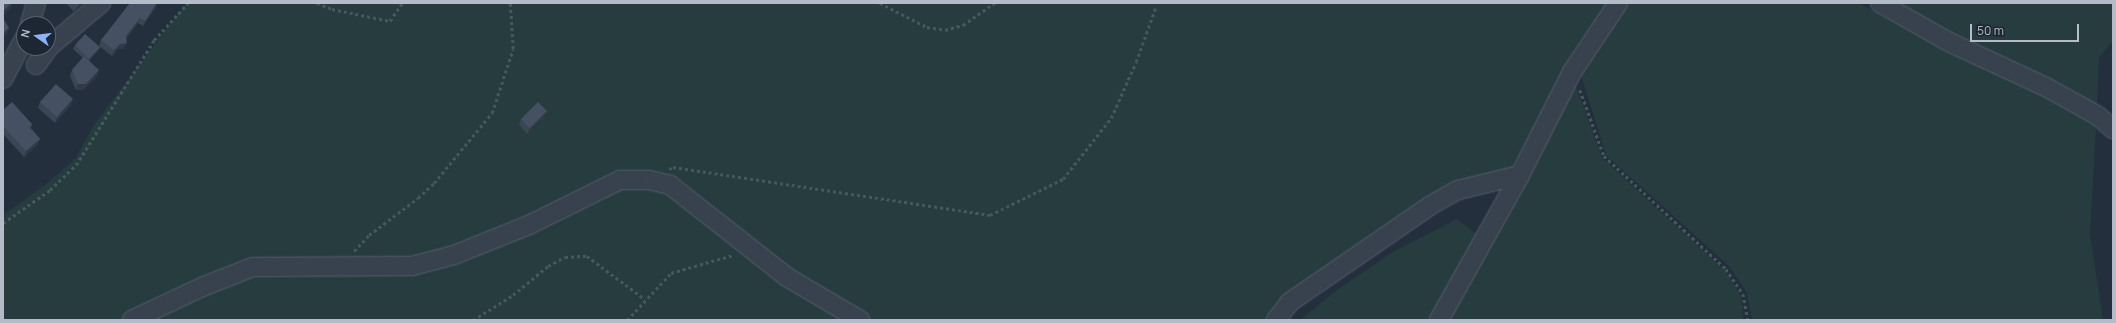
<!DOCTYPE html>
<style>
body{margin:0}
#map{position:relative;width:2116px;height:323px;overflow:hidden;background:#242f3e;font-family:Manrope,sans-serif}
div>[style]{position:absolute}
.green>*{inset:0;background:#263c3f}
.path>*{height:2.5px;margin-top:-1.25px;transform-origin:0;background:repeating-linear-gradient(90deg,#44595c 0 3px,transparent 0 6px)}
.roads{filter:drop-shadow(0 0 1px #565f6c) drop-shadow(0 0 1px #565f6c)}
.minor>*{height:18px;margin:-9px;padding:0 9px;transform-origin:9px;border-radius:9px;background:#38414e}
.wall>*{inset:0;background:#3b4654}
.shaded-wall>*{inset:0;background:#303945}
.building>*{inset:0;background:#455162}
span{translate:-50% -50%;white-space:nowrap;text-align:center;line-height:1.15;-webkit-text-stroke:3.5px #1d2633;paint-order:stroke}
.frame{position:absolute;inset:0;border:4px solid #b4bcc9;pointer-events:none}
.north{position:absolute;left:16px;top:16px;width:40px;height:40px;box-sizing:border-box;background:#1d2633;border:1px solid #59626f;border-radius:50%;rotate:284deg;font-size:11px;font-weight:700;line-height:16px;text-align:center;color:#b4bcc9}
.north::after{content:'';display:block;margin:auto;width:14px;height:18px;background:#8ab4f8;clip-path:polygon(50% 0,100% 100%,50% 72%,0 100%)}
.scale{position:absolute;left:1970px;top:24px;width:109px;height:18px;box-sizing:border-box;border:2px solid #b4bcc9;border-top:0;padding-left:5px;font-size:12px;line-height:14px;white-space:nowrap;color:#b4bcc9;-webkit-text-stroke:3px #1d2633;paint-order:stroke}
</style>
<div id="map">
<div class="green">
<i style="clip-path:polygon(186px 3px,1611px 3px,1512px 167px,1488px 175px,1269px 320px,3px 320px,3px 215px,45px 185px,75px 159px,94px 125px)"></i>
<i style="clip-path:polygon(1626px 3px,1858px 3px,1937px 44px,2064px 104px,2096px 125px,2090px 234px,2103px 320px,1752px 320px,1747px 293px,1730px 267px,1606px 155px,1580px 72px)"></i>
<i style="clip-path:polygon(1897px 3px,2113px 3px,2113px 41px,2099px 57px,2097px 105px,1958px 37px)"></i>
<i style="clip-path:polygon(1575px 84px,1602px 158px,1725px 271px,1741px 296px,1744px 320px,1449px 320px)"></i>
<i style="clip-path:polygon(1457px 219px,1481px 237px,1432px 320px,1300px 320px,1337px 290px,1393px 252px)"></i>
</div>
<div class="path">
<i style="left:317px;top:3px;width:16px;rotate:22deg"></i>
<i style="left:332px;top:9px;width:59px;rotate:11.7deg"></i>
<i style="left:390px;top:21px;width:22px;rotate:-56deg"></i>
<i style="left:880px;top:3px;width:53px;rotate:27.1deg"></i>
<i style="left:927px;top:27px;width:18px;rotate:9deg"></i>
<i style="left:945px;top:30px;width:19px;rotate:-16deg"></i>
<i style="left:963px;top:25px;width:39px;rotate:-35deg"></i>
<i style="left:1580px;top:90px;width:70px;rotate:70deg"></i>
<i style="left:1604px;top:156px;width:166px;rotate:42.8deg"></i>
<i style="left:1726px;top:269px;width:30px;rotate:56deg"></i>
<i style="left:1743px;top:294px;width:26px;rotate:79deg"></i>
<i style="left:669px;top:169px;width:4px;rotate:-27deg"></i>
<i style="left:673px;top:167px;width:321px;rotate:8.6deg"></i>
<i style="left:990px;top:215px;width:81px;rotate:-26.3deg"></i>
<i style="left:1063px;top:179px;width:78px;rotate:-51.8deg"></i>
<i style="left:1111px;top:118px;width:61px;rotate:-65.9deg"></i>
<i style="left:1136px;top:62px;width:59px;rotate:-70.3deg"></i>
<i style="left:3px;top:223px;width:57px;rotate:-35.1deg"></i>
<i style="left:50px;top:190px;width:36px;rotate:-44deg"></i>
<i style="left:76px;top:165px;width:147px;rotate:-58deg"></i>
<i style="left:154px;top:40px;width:50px;rotate:-47.4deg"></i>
<i style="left:354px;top:251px;width:22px;rotate:-47deg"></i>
<i style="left:369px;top:235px;width:61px;rotate:-37.1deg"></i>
<i style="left:418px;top:198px;width:22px;rotate:-43deg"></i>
<i style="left:434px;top:183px;width:91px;rotate:-50.4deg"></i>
<i style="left:492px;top:113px;width:67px;rotate:-71.8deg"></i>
<i style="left:513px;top:49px;width:46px;rotate:-93.7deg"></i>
<i style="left:473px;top:320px;width:47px;rotate:-32deg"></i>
<i style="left:513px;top:295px;width:45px;rotate:-39.6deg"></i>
<i style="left:548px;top:266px;width:19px;rotate:-28deg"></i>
<i style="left:565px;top:257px;width:22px;rotate:-3deg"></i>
<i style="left:587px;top:256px;width:72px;rotate:36.6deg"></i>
<i style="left:627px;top:320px;width:64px;rotate:-46.9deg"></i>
<i style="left:671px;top:273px;width:65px;rotate:-16.2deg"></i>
</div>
<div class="roads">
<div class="minor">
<i style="left:1880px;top:3px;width:79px;rotate:29.5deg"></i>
<i style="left:1949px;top:42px;width:107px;rotate:24.9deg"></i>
<i style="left:2046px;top:87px;width:60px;rotate:29.1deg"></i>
<i style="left:2098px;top:116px;width:20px;rotate:41deg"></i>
<i style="left:30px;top:24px;width:22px;rotate:-74deg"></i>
<i style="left:36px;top:65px;width:24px;rotate:-54deg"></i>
<i style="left:50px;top:46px;width:67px;rotate:-40.1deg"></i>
<i style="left:3px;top:79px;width:45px;rotate:-62.3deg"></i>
<i style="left:132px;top:320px;width:77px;rotate:-25.2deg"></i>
<i style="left:202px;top:287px;width:55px;rotate:-21.4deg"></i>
<i style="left:253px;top:267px;width:159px;rotate:-0.4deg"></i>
<i style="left:412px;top:266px;width:43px;rotate:-14.7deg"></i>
<i style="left:454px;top:255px;width:83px;rotate:-21.9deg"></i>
<i style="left:531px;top:224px;width:99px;rotate:-26.3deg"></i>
<i style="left:620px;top:180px;width:29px"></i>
<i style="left:649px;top:180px;width:22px;rotate:13deg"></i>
<i style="left:670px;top:185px;width:149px;rotate:38.2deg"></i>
<i style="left:787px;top:277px;width:85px;rotate:30.5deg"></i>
<i style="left:1276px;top:320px;width:23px;rotate:-52deg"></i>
<i style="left:1290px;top:302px;width:171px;rotate:-34.5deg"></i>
<i style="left:1431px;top:205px;width:31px;rotate:-29deg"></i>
<i style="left:1458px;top:190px;width:64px;rotate:-13.6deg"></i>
<i style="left:1439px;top:320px;width:166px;rotate:-60.8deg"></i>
<i style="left:1520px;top:175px;width:115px;rotate:-63.2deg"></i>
<i style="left:1572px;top:72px;width:83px;rotate:-56.3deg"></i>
</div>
</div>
<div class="wall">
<i style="clip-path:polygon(66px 3px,85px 3px,74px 12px)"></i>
<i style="clip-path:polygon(156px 7px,143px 26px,138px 23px,126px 39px,124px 49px,118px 49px,112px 56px,99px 46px,101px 40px)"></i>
<i style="clip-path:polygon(75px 45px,100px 47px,99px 50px,89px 61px,97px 76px,83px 90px,76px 90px,70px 76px,72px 70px,83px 58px,73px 49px)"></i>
<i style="clip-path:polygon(40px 102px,71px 105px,55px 123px,38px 108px)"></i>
<i style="clip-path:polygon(3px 110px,32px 124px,31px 128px,40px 139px,37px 145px,24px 157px,3px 134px)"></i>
<i style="clip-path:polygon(545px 117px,527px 134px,519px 125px,521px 119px)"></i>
</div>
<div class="shaded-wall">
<i style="clip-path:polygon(13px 3px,11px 8px,3px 15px,3px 11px)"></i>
<i style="clip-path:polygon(80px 3px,85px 3px,74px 12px,77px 6px)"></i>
<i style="clip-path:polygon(157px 3px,158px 3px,156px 7px,143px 26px,145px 21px)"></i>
<i style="clip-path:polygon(140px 18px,138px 23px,123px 42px,126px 36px)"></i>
<i style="clip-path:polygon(9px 28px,7px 34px,3px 37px,3px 33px)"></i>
<i style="clip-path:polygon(127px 43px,124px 49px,118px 49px,112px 56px,114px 50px,120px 44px)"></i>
<i style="clip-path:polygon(100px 47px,99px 50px,88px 62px,89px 59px)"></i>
<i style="clip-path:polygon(99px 70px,97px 76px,83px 90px,76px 90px,78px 84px)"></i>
<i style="clip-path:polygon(73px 99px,71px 105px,55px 123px,57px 117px)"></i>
<i style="clip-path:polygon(547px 111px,545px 117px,527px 134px,530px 128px)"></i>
<i style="clip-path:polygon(40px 139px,37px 145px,24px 157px,26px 151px)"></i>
</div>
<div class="building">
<i style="clip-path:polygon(3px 3px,12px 3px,3px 11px)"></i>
<i style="clip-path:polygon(74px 3px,80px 3px,77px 6px)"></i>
<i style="clip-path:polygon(130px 3px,157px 3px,145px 21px,140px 18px,126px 36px,127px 43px,120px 44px,114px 50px,101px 40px)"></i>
<i style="clip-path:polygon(3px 18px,9px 28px,3px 33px)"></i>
<i style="clip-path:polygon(85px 34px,100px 47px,89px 59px,75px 45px)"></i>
<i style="clip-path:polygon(84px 56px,99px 70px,86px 84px,78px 84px,72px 70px)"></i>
<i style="clip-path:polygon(56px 84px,73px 99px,57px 117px,40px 102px)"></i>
<i style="clip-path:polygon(12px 102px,32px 124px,29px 127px,40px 139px,26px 151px,3px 126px,3px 110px)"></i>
<i style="clip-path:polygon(538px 102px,547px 111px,530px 128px,521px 119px)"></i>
</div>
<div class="frame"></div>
<div class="north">N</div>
<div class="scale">50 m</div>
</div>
